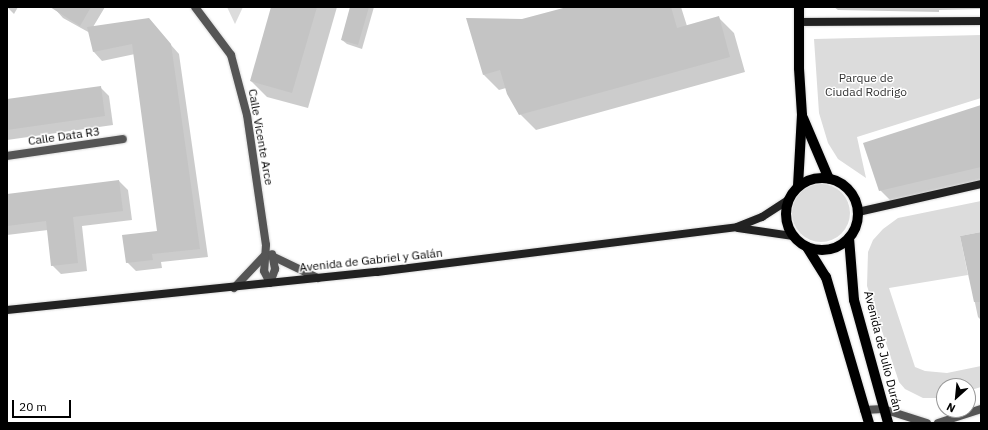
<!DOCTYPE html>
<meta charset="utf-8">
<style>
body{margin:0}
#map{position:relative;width:988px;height:430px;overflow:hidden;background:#fff;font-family:"IBM Plex Sans",sans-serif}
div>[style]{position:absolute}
.green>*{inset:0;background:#dcdcdc}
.round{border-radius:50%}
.shadow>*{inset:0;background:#0003}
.building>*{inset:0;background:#c4c4c4}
.roads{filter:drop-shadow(0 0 1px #dbdbdb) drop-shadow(0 0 1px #dbdbdb)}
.street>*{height:8px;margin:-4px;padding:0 4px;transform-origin:4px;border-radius:4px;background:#555}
.secondary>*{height:8px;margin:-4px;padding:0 4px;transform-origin:4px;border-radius:4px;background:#222}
.primary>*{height:10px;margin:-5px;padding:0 5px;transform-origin:5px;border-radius:5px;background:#000}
.primary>.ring{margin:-5px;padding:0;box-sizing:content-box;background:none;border:10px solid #000;border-radius:50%}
span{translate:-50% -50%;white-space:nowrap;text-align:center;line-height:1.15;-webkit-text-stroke:3px #fff;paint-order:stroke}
.park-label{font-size:12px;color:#333}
.street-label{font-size:12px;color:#000}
.frame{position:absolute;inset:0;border:8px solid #000;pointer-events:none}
.north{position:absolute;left:936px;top:378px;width:40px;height:40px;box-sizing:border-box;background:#fff;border:1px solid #999;border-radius:50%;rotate:207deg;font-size:11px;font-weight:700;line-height:16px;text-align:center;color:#000}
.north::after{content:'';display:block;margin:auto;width:14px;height:18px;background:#000;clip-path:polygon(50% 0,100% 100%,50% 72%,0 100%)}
.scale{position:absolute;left:12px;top:400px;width:59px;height:18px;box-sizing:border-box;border:2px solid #000;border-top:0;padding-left:5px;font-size:12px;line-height:14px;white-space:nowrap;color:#000;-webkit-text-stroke:3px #fff;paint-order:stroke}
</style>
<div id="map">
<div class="green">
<i style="clip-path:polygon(227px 7px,243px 7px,235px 24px)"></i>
<i style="clip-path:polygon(981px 35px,981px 98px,857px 137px,866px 178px,838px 159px,828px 143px,819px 113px,814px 39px)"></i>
<i class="round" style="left:792px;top:184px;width:58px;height:58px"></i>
<i style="clip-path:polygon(981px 201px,981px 232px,960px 236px,968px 275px,889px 288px,915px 367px,925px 371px,947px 373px,981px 366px,981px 387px,968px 391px,968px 386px,944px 386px,944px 398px,923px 398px,905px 389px,899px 382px,867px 286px,868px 252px,873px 240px,883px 229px,898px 218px)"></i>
</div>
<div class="shadow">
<i style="clip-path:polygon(7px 7px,18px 7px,14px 14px)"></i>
<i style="clip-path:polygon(56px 7px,105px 7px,93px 27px,148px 19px,179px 54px,208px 257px,161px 262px,162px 268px,136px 271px,127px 262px,158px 232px,135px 54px,102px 61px,94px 52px,90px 33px,63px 18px,55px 9px)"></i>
<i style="clip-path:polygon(272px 7px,337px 7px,308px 108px,267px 97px,251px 81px)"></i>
<i style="clip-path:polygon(352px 7px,374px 7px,362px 49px,347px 44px,342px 40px)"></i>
<i style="clip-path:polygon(571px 7px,681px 7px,687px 26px,719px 18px,734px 33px,745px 72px,536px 130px,520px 114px,506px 88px,499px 90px,484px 75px,468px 19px,522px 20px)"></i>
<i style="clip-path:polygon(834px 7px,981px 7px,981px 9px,939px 10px,939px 12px,838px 10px)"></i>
<i style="clip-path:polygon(100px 87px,109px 96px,113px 125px,7px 140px,7px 100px)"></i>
<i style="clip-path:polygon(981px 106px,981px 186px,896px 206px,880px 190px)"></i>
<i style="clip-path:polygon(119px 181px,128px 190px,132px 220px,82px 226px,87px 271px,61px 274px,52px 265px,48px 230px,7px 235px,7px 195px)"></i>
<i style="clip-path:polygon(981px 233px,981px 320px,978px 317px,961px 237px)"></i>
</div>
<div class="building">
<i style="clip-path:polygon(50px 7px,91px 7px,80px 26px)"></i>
<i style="clip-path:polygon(271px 7px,317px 7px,292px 93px,250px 81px)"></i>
<i style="clip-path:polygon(350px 7px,369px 7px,358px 45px,341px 40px)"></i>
<i style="clip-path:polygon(567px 7px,671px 7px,677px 28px,719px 16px,730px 57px,519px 115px,507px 94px,500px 70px,483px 75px,466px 18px,522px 19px)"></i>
<i style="clip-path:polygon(149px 18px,171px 44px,200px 249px,152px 254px,153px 260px,126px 263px,122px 235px,157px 231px,132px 44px,93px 52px,87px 27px)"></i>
<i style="clip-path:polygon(101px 86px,105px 116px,7px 130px,7px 99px)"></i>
<i style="clip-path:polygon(981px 105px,981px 167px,879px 191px,863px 143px)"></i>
<i style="clip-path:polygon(119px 180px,123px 211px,73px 217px,78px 263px,51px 266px,46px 221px,7px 226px,7px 194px)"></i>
<i style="clip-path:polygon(981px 232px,981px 302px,974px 302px,960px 236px)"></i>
</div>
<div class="roads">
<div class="street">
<i style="left:195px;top:7px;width:60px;rotate:53.1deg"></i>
<i style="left:231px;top:55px;width:62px;rotate:75.1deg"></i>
<i style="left:247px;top:115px;width:131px;rotate:81.7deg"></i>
<i style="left:266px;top:245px;width:26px;rotate:94deg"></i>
<i style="left:264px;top:271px;width:13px;rotate:63deg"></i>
<i style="left:7px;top:156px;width:117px;rotate:-8.3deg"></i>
<i style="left:272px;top:256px;width:51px;rotate:25.6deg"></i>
<i style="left:270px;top:283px;width:15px;rotate:-70deg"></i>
<i style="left:275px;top:269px;width:15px;rotate:-101deg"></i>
<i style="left:234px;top:288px;width:44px;rotate:-46.8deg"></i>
<i style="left:864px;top:410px;width:19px;rotate:-3deg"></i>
<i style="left:883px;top:409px;width:46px;rotate:17.7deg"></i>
<i style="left:938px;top:423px;width:45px;rotate:-18deg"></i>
</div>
<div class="secondary">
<i style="left:798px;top:22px;width:183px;rotate:-0.3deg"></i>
<i style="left:858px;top:212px;width:126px;rotate:-12.8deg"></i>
<i style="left:738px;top:228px;width:56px;rotate:8.3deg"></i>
<i style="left:7px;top:310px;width:372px;rotate:-5.9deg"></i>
<i style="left:377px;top:272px;width:363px;rotate:-7.1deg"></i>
<i style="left:737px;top:227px;width:27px;rotate:-22deg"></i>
<i style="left:762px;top:217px;width:31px;rotate:-33deg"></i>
</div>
<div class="primary">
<i style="left:803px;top:118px;width:66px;rotate:66.9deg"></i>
<i class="ring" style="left:786px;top:178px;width:62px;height:62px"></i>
<i style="left:798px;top:186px;width:71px;rotate:-86.8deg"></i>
<i style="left:802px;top:115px;width:47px;rotate:-93.7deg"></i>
<i style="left:799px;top:68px;width:61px;rotate:-90deg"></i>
<i style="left:849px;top:238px;width:62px;rotate:85.4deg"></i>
<i style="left:854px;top:300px;width:128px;rotate:74.5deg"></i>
<i style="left:807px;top:247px;width:36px;rotate:58deg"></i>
<i style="left:826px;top:277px;width:152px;rotate:73.6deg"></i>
</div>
</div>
<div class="park-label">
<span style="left:866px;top:85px">Parque de<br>Ciudad Rodrigo</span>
</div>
<div class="street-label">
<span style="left:64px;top:136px;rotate:-8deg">Calle Data R3</span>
<span style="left:261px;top:137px;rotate:80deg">Calle Vicente Arce</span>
<span style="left:371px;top:260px;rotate:-6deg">Avenida de Gabriel y Galán</span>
<span style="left:883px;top:351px;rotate:76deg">Avenida de Julio Durán</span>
</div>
<div class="frame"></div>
<div class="north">N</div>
<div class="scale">20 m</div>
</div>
